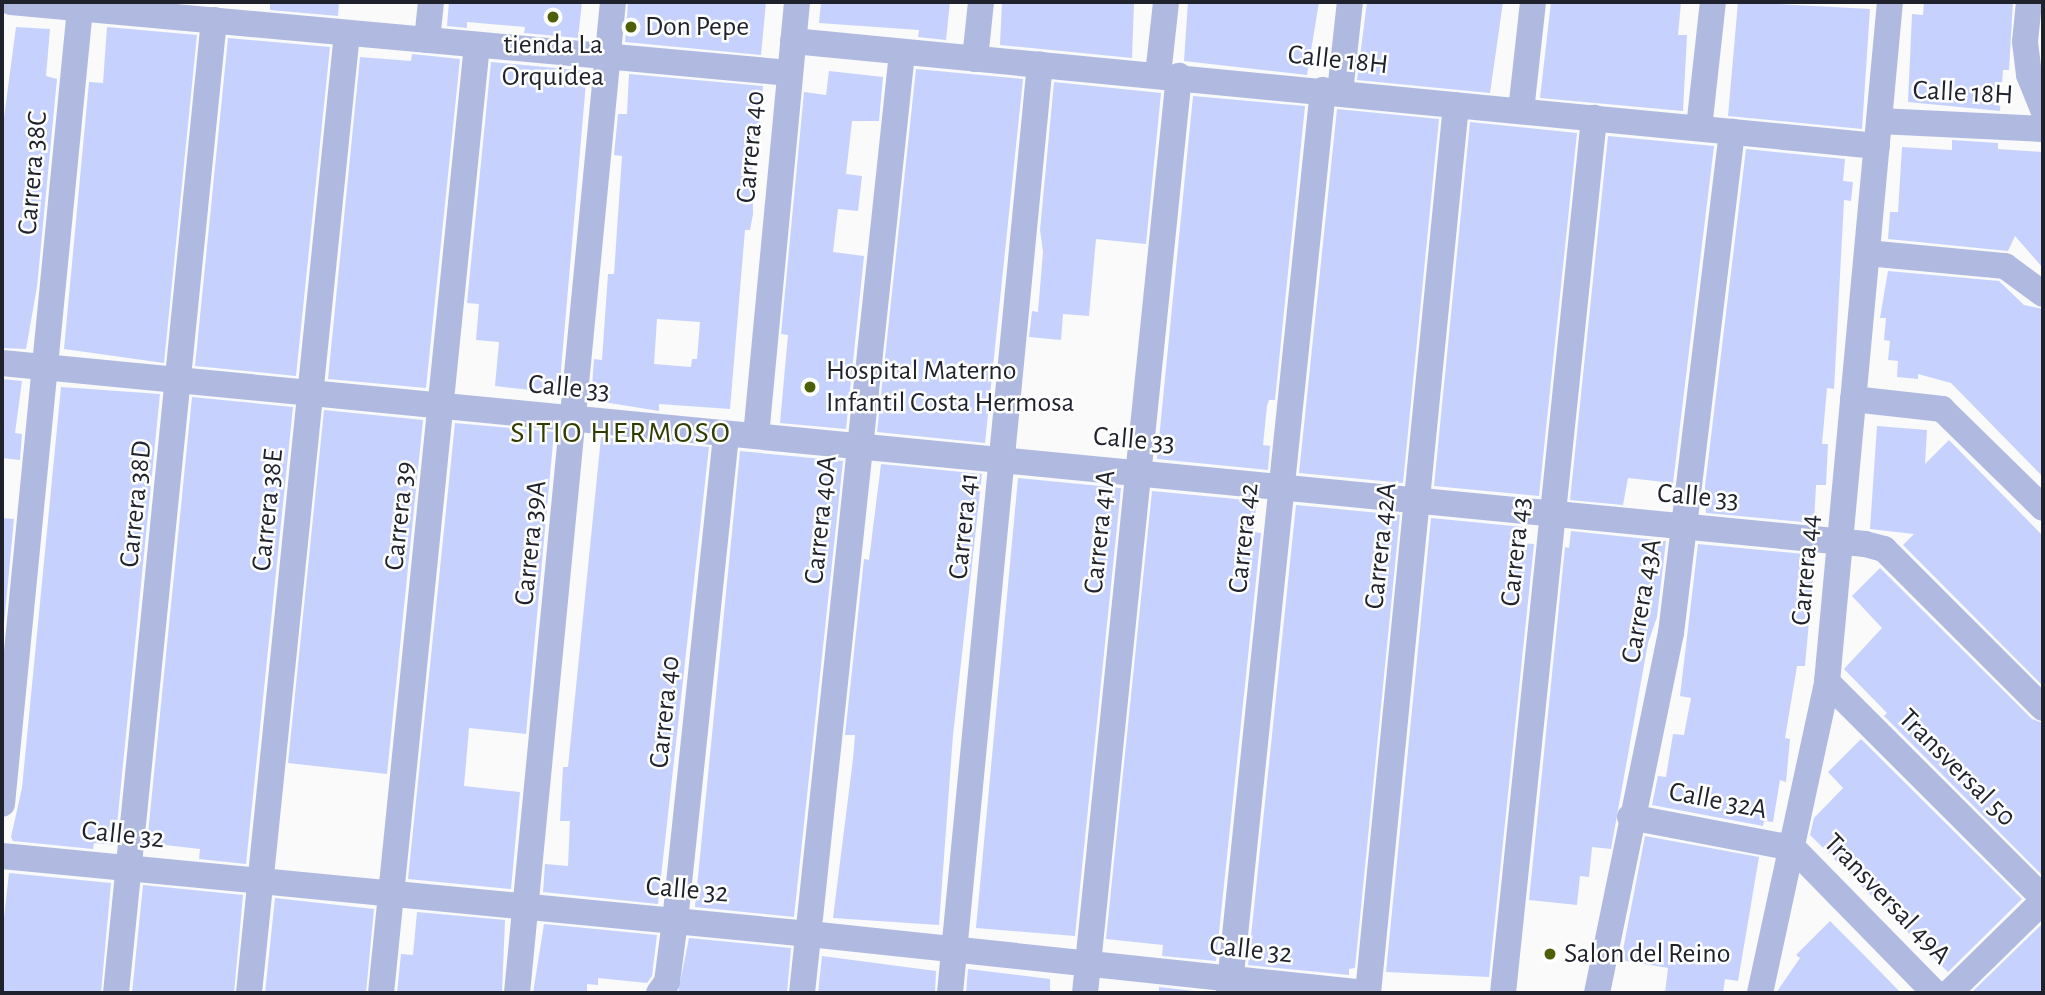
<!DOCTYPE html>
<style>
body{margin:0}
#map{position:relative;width:2045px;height:995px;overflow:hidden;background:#fafafa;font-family:"Alegreya Sans",sans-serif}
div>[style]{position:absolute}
.building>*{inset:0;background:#c6d2fd}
.minor>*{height:26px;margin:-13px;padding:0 13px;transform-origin:13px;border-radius:13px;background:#b0bae0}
.dots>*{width:19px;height:19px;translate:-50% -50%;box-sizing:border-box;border:4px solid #fff;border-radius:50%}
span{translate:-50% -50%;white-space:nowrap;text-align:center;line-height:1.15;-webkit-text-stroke:5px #fff;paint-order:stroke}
.poi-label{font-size:28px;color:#1f222d}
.left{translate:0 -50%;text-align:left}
.street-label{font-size:28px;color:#1f222d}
.neighbourhood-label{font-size:30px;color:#2f3c02;letter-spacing:2px}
.frame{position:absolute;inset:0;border:4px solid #1f222d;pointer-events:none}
</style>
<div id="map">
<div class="building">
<i style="clip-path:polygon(270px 2px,339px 2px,338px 16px,270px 10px)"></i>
<i style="clip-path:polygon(449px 2px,582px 2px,578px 38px,524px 33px,525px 27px,467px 22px,467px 28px,447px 26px)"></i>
<i style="clip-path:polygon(628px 2px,766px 2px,761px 55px,625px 42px)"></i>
<i style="clip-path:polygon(821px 2px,950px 2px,946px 40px,918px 37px,919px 30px,819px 23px)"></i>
<i style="clip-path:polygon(1002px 2px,1134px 2px,1132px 58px,1000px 45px)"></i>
<i style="clip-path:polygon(1188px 2px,1319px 2px,1307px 75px,1184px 61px)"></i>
<i style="clip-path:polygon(1367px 2px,1503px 2px,1490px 93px,1357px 80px)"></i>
<i style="clip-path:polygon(1551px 2px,1681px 2px,1678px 35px,1687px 35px,1683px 111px,1540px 98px)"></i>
<i style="clip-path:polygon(1738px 2px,1870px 9px,1862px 129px,1728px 116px)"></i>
<i style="clip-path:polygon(1924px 2px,2013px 2px,2009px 70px,2003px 70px,2000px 111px,1908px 102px,1912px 14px,1923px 15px)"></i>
<i style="clip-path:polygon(16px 27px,50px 29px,46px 76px,57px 79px,37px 287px,26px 349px,2px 348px,2px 133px)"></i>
<i style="clip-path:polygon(107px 27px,197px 35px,164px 363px,64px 349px,89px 82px,103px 83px)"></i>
<i style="clip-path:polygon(228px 38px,330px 47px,296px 376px,195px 366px)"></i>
<i style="clip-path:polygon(412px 54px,460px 59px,426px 388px,328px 379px,360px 57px,411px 61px)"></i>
<i style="clip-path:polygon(491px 62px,587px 71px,559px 393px,495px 386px,499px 342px,476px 340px,479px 304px,467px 303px)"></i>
<i style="clip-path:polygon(916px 69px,1023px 79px,985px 443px,877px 432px)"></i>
<i style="clip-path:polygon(829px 71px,883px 77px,879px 121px,852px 121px,846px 174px,862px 176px,858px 211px,838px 209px,833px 252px,864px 256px,846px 429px,780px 423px,788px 335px,781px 334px,804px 92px,826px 95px)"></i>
<i style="clip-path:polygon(evenodd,629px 74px,763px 86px,758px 148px,752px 148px,753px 214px,750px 230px,745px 230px,730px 409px,659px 404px,659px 411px,591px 400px,594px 359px,602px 360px,608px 274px,614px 274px,622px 156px,614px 155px,618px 114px,627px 114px,629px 74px,657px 319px,700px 322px,697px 359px,692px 359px,691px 367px,654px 364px,657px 319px)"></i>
<i style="clip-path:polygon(1054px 82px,1161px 93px,1146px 244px,1096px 239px,1089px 316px,1063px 314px,1061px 340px,1029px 337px,1032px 311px,1038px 312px,1043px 252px,1040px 230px)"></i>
<i style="clip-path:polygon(1193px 96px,1305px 106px,1275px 400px,1269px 400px,1267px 406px,1263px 445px,1270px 446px,1268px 470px,1157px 459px)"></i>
<i style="clip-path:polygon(1337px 109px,1439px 119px,1403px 483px,1299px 473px)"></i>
<i style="clip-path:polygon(1470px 122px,1577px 133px,1539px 496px,1434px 486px)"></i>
<i style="clip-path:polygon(1608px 136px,1714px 146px,1673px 483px,1628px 478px,1623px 505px,1570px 500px)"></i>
<i style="clip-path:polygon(1952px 140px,1998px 143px,1998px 149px,2043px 152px,2043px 268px,2015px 236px,2008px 251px,1888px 239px,1890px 212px,1898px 212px,1902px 147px,1952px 150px)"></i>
<i style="clip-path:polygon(1746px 149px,1845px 159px,1843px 181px,1853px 182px,1851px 201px,1844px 200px,1834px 389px,1827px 388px,1822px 444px,1828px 444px,1826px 485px,1816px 485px,1814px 523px,1706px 513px,1705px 486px)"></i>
<i style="clip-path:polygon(1888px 271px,1999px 281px,2024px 305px,2043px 309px,2043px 477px,1951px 383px,1918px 374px,1918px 379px,1897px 377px,1898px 361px,1888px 360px,1890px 341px,1884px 340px,1886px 318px,1880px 318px)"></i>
<i style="clip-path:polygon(2px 379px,22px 381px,15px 433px,22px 434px,20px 460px,2px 458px)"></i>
<i style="clip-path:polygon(61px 387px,160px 394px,115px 845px,94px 843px,93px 849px,13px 841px,11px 837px,22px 788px)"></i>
<i style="clip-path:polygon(192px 397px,293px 407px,246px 864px,199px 859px,200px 849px,147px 843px)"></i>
<i style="clip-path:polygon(324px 410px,423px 420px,387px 774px,288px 763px)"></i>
<i style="clip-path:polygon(455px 423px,554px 432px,526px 734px,469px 728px,464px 786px,520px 792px,511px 889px,408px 879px)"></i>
<i style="clip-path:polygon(1877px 426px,1927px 430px,1925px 464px,1949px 440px,2043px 536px,2043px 686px,1903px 545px,1914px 534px,1870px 529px)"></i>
<i style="clip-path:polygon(601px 437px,709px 447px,658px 904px,543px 892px,545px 864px,568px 866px,570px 821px,560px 821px,563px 767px,568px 767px)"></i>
<i style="clip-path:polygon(740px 451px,843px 461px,794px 917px,695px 907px)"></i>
<i style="clip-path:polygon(881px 464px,982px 474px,953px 735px,939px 925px,833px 918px,853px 759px,855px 735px,845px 735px,864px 559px,869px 560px)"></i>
<i style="clip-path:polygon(1018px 478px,1121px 488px,1075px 936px,976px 928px)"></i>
<i style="clip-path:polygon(1152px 491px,1257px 501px,1253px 532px,1261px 533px,1216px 961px,1162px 956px,1163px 945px,1106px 939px)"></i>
<i style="clip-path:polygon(1296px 505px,1400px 515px,1355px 968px,1349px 969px,1349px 975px,1248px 965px)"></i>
<i style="clip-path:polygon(2px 518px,14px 519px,2px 645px)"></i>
<i style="clip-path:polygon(1431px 518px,1523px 527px,1522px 543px,1534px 544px,1489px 977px,1386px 972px)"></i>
<i style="clip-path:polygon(1571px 531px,1666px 541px,1657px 617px,1648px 643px,1611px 849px,1592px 847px,1589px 877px,1580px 876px,1577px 905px,1529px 900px,1565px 547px,1569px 548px)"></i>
<i style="clip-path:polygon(1698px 544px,1815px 555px,1805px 666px,1797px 666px,1785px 738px,1790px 739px,1786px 782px,1780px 780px,1773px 822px,1764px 821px,1763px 826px,1652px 805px,1658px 776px,1666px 777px,1673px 734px,1684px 735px,1691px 698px,1680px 696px)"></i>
<i style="clip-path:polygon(1880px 568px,2032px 719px,2043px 723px,2041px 874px,1884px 716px,1887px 713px,1844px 669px,1882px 628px,1852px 596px)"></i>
<i style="clip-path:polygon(1861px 739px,2022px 899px,1948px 972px,1810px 835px,1814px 818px,1843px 788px,1828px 772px)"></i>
<i style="clip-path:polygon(1645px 836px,1759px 857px,1738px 981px,1725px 979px,1723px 993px,1665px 993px,1668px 968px,1621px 960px)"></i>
<i style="clip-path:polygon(9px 873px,111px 883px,101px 993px,2px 993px,2px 935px)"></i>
<i style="clip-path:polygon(143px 885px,243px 895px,234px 993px,132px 993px)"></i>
<i style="clip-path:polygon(275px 898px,374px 909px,366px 993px,265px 993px)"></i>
<i style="clip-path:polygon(417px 912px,505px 920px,502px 993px,397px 993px,401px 954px,413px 955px)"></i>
<i style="clip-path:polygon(1830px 921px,1864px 955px,1901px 993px,1776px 993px,1800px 958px,1796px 955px)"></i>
<i style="clip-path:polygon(2043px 923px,2043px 993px,1971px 993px)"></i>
<i style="clip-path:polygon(544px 924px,657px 935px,652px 976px,647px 983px,598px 978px,598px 985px,587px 984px,587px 993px,533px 993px)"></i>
<i style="clip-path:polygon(689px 938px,791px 948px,787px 993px,678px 993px)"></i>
<i style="clip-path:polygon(822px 956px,936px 971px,935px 993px,818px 993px)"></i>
<i style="clip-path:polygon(968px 969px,1050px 979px,1050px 993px,966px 993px)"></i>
<i style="clip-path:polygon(1159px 987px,1213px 993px,1214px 993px,1159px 993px)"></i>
</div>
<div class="minor">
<i style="left:11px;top:2px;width:782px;rotate:5.21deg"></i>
<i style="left:2029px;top:2px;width:40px;rotate:95.7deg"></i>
<i style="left:2025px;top:42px;width:33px;rotate:83deg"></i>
<i style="left:2029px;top:75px;width:38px;rotate:68deg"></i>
<i style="left:427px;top:40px;width:38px;rotate:-84deg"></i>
<i style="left:793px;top:41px;width:1089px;rotate:5.53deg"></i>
<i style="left:975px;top:59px;width:57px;rotate:-84deg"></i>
<i style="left:1158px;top:75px;width:73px;rotate:-83.7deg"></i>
<i style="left:1340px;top:92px;width:91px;rotate:-83.7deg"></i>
<i style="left:1521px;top:111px;width:110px;rotate:-83.7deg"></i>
<i style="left:1879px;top:121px;width:164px;rotate:2.8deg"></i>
<i style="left:1699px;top:128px;width:127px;rotate:-83.7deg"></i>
<i style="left:1867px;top:253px;width:139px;rotate:5.4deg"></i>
<i style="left:2005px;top:266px;width:47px;rotate:36.4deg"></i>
<i style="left:2px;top:363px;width:1872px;rotate:5.55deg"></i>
<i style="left:1865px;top:544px;width:20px;rotate:15deg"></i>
<i style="left:1884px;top:549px;width:225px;rotate:45deg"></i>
<i style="left:1853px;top:399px;width:90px;rotate:6.4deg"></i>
<i style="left:1942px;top:409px;width:141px;rotate:44.4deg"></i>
<i style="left:756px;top:436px;width:436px;rotate:-84.6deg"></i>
<i style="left:1827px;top:682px;width:305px;rotate:45deg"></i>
<i style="left:2px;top:804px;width:800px;rotate:-84.4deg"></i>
<i style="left:1630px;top:817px;width:166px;rotate:10.8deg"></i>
<i style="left:1793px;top:848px;width:203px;rotate:45.6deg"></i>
<i style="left:2px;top:856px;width:811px;rotate:5.52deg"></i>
<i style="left:809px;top:934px;width:559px;rotate:6.06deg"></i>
<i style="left:116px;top:993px;width:978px;rotate:-84.25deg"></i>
<i style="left:249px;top:993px;width:965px;rotate:-84.17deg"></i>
<i style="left:381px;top:993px;width:953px;rotate:-84.22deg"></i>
<i style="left:517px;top:993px;width:996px;rotate:-84.47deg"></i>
<i style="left:659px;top:993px;width:14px;rotate:-54deg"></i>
<i style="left:667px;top:982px;width:62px;rotate:-82.5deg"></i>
<i style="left:675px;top:921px;width:490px;rotate:-84deg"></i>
<i style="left:802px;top:993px;width:946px;rotate:-83.93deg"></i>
<i style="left:950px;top:993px;width:933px;rotate:-84.47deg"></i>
<i style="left:1085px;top:993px;width:922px;rotate:-84.15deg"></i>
<i style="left:1229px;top:993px;width:908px;rotate:-84.06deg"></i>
<i style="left:1368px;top:993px;width:892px;rotate:-84.34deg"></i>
<i style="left:1503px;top:993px;width:880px;rotate:-84.06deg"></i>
<i style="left:1597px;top:993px;width:368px;rotate:-78.4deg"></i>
<i style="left:1671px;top:633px;width:505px;rotate:-83.06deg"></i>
<i style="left:1760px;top:993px;width:318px;rotate:-77.8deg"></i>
<i style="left:1827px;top:682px;width:683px;rotate:-84.71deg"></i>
<i style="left:1949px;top:993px;width:132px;rotate:-44.4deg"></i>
</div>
<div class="dots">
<i style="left:553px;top:17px;background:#4d6008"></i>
<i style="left:631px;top:27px;background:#4d6008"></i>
<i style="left:810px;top:387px;background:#4d6008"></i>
<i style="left:1550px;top:954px;background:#4d6008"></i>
</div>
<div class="poi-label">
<span class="left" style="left:645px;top:27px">Don Pepe</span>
<span style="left:553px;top:61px">tienda La<br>Orquidea</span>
<span class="left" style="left:826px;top:387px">Hospital Materno<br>Infantil Costa Hermosa</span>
<span class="left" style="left:1564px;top:954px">Salon del Reino</span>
</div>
<div class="street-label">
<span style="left:1338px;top:60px;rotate:6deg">Calle 18H</span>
<span style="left:1963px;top:93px;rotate:3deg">Calle 18H</span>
<span style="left:751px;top:147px;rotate:-85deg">Carrera 40</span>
<span style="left:33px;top:173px;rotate:-85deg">Carrera 38C</span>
<span style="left:569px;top:388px;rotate:5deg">Calle 33</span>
<span style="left:1134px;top:440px;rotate:5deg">Calle 33</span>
<span style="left:1698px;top:497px;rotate:5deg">Calle 33</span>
<span style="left:136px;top:504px;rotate:-84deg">Carrera 38D</span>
<span style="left:268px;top:510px;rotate:-84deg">Carrera 38E</span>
<span style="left:400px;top:516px;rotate:-84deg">Carrera 39</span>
<span style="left:821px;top:520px;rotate:-84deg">Carrera 40A</span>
<span style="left:964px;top:526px;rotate:-84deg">Carrera 41</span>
<span style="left:1100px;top:532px;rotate:-84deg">Carrera 41A</span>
<span style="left:1244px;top:538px;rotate:-84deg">Carrera 42</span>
<span style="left:531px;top:543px;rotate:-84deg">Carrera 39A</span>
<span style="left:1381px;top:546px;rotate:-84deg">Carrera 42A</span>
<span style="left:1516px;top:552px;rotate:-84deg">Carrera 43</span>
<span style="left:1806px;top:570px;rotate:-85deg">Carrera 44</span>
<span style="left:1642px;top:601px;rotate:-80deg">Carrera 43A</span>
<span style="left:665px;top:712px;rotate:-84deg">Carrera 40</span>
<span style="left:1957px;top:768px;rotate:45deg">Transversal 50</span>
<span style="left:1718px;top:801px;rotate:11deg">Calle 32A</span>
<span style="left:123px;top:835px;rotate:6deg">Calle 32</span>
<span style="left:687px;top:890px;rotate:5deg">Calle 32</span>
<span style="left:1887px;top:899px;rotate:46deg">Transversal 49A</span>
<span style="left:1251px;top:950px;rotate:6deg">Calle 32</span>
</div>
<div class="neighbourhood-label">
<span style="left:621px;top:433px">SITIO HERMOSO</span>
</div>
<div class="frame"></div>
</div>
